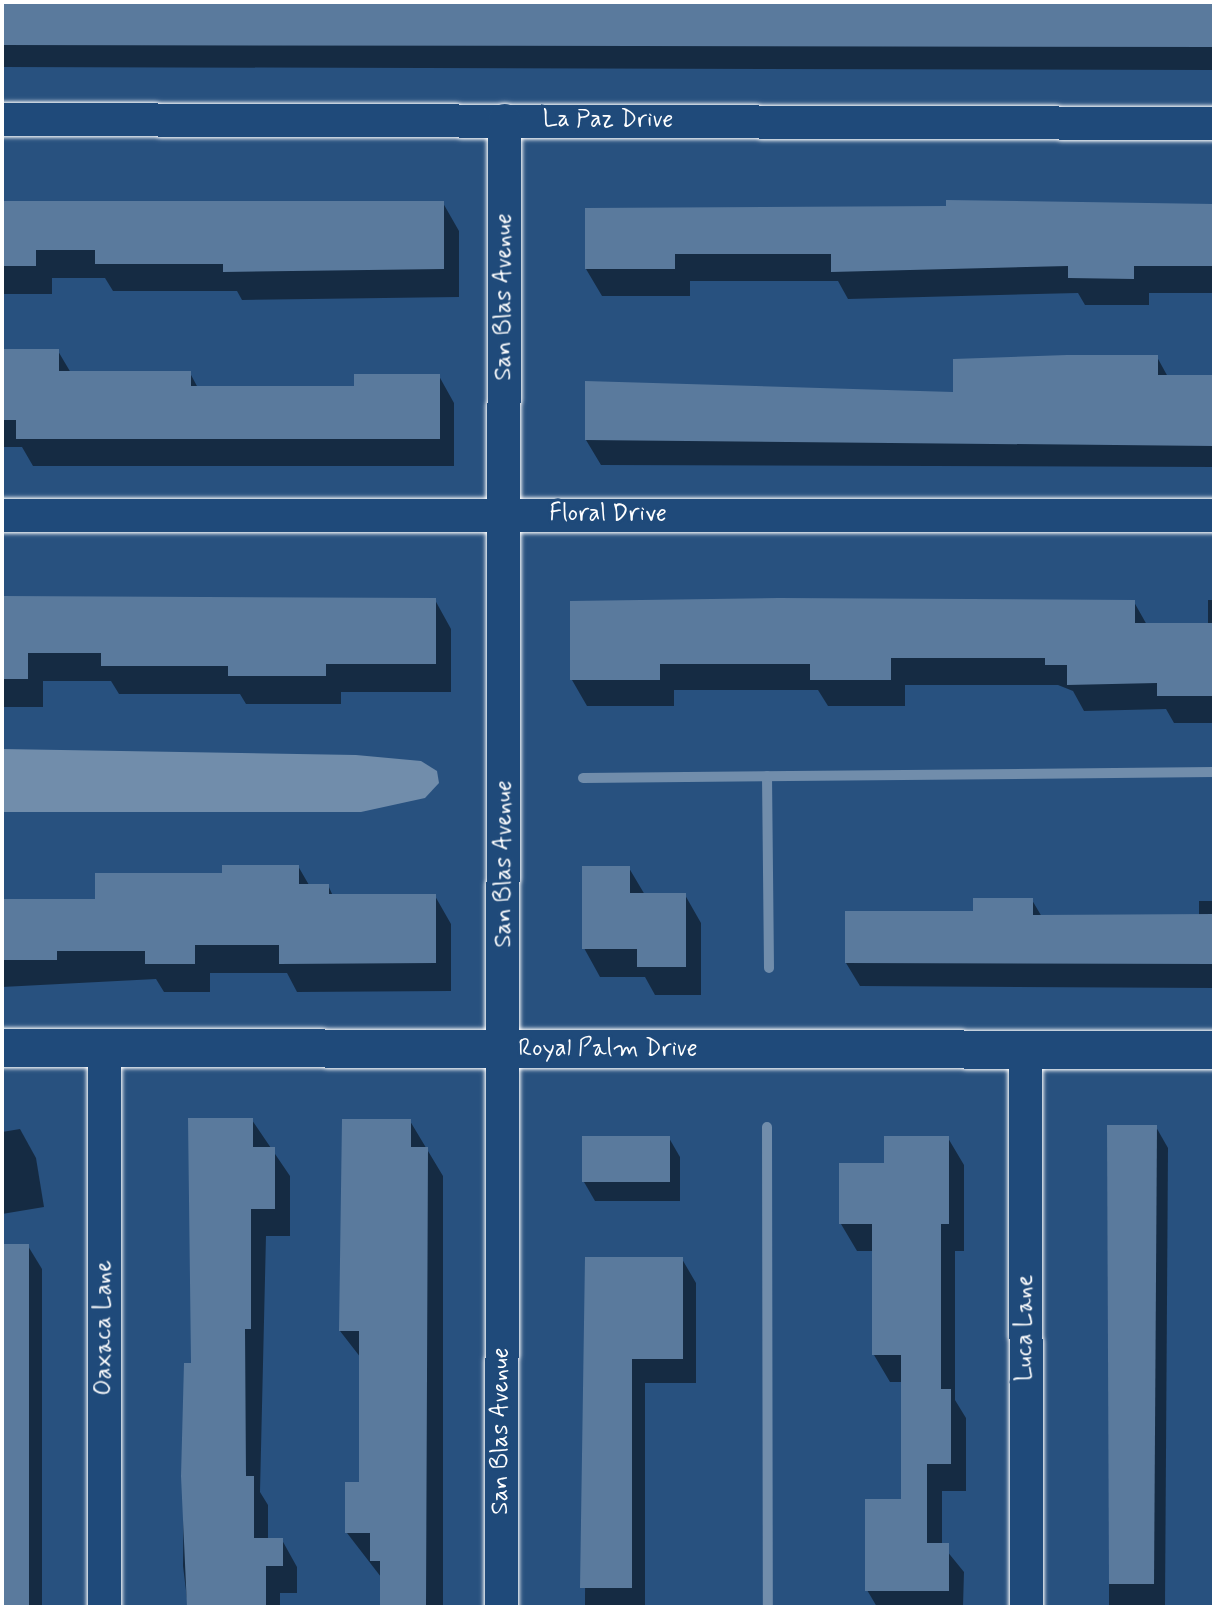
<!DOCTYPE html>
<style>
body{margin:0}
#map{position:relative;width:1216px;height:1609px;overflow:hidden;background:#28517f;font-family:Mynerve,sans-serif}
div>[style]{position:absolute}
.water>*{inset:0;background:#718dab}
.shadow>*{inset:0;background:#0007}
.stream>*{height:10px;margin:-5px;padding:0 5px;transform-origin:5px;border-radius:5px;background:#718dab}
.building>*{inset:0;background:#5a7a9d}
.roads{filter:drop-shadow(0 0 2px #fff) drop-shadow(0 0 2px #fff)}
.street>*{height:33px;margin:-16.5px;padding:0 16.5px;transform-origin:16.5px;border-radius:16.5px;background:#1f4a7a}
.secondary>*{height:38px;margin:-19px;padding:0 19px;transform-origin:19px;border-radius:19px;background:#1f4a7a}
span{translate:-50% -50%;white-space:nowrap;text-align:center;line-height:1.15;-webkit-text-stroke:6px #1f4a7a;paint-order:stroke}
.street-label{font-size:24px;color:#fff}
.frame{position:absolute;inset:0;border:4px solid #fff;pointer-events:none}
</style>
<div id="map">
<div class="water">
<i style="clip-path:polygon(2px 749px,356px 755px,421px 761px,437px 771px,439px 783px,425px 798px,361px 812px,2px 812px)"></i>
</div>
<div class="shadow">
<i style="clip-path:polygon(2px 2px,1214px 2px,1214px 70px,2px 67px)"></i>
<i style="clip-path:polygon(948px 201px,1214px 205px,1214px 293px,1149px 293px,1149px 305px,1085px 305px,1078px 293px,848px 299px,838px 281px,690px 281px,690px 296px,602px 296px,586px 269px,948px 208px)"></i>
<i style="clip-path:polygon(2px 203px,443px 203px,459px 231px,459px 297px,242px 300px,237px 291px,113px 291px,105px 278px,52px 278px,52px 294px,2px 294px)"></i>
<i style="clip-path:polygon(2px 351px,58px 351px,71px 373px,190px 373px,198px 388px,355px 388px,439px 376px,454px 403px,454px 466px,33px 466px,22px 447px,2px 447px)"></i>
<i style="clip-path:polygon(1157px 357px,1168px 377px,1214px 377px,1214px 467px,601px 465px,586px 440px,586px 383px,955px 393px)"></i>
<i style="clip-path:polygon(2px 599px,435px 600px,451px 629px,451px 692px,341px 692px,341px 704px,246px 704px,240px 694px,119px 694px,111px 681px,43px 681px,43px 707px,2px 707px)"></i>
<i style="clip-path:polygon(1208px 600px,1214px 600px,1214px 723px,1174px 723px,1166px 709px,1084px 711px,1073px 691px,1058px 685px,905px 685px,905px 706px,828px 706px,818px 690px,674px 690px,674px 706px,587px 706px,572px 680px,572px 603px,1134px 602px,1147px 625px,1208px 625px)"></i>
<i style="clip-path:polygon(298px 866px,309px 885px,328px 885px,333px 896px,435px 896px,451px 924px,451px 991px,297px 992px,287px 973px,210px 973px,210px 992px,164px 992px,156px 979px,2px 987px,2px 901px,97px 901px)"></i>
<i style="clip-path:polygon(629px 868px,645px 895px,685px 895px,701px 923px,701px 995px,655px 995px,645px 977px,600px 977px,584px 948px)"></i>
<i style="clip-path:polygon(1032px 900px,1042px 917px,1199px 916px,1199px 901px,1214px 901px,1214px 988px,860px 986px,846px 963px,975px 913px)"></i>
<i style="clip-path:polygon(252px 1120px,290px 1176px,290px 1236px,266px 1236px,260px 1492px,268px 1505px,268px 1540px,282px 1540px,297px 1567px,297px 1593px,280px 1593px,280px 1607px,188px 1607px,183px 1566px,185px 1364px,193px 1364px)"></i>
<i style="clip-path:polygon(410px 1121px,443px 1176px,443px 1607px,381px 1607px,381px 1577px,347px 1533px,361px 1484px,361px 1358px,340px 1331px)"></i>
<i style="clip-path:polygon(1109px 1127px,1156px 1127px,1168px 1148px,1165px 1607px,1109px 1607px)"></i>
<i style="clip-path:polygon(20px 1129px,36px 1158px,44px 1207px,2px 1214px,2px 1132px)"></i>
<i style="clip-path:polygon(669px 1138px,680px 1157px,680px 1201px,595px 1201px,584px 1182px)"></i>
<i style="clip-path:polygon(948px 1138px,964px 1165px,964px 1251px,955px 1251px,955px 1400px,966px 1418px,966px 1491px,942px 1491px,942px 1545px,964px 1572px,963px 1607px,877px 1607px,867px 1590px,903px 1501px,903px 1382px,890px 1382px,874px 1355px,874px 1251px,857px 1251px,841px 1224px,886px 1165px)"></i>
<i style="clip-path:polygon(2px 1246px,28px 1246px,42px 1269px,42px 1607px,2px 1607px)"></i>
<i style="clip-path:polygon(586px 1259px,682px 1259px,696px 1283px,696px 1383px,645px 1383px,645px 1607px,585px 1607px)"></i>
</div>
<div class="stream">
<i style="left:767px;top:776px;width:192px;rotate:89.4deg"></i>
<i style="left:583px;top:778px;width:631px;rotate:-0.54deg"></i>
<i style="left:767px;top:1127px;width:480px;rotate:89.9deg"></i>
</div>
<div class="building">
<i style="clip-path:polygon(2px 2px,1214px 2px,1214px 47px,2px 45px)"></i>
<i style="clip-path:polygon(946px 200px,1214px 204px,1214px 266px,1134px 266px,1134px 279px,1068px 278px,1068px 266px,831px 272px,831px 254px,675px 254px,675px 269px,585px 269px,585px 208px,946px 206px)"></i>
<i style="clip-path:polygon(2px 201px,444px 201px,444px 269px,223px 272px,223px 264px,95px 264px,95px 250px,36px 250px,36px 266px,2px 266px)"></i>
<i style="clip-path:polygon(2px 349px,59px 349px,59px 371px,191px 371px,191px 386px,354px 386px,354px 374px,440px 374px,440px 439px,16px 439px,16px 420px,2px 420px)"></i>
<i style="clip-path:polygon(1067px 355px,1158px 355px,1158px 375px,1214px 375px,1214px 446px,585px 440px,585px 381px,953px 392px,953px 359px)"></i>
<i style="clip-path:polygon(2px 596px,436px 598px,436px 664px,326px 664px,326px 676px,228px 676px,228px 666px,101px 666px,101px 653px,28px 653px,28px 679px,2px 679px)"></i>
<i style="clip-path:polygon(778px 598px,1135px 600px,1135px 623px,1214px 623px,1214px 696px,1157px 696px,1157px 683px,1067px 685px,1067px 665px,1045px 665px,1045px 658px,891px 658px,891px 680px,810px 680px,810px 664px,660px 664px,660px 680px,570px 680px,570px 601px)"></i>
<i style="clip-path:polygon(222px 865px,299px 865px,299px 884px,329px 884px,329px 894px,436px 894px,436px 963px,279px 964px,279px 945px,195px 945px,195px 964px,145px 964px,145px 951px,57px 951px,57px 960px,2px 960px,2px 899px,95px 899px,95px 873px,222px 873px)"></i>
<i style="clip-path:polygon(582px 866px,630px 866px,630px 893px,686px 893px,686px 967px,637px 967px,637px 949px,582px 949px)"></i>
<i style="clip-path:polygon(973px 898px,1033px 898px,1033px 915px,1214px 914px,1214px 964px,845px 963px,845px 911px,973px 911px)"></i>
<i style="clip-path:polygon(188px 1118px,253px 1118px,253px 1147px,275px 1147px,275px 1209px,251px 1209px,251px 1329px,245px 1329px,246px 1476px,254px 1476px,254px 1538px,283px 1538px,283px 1566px,266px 1566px,266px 1607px,187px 1607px,181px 1476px,184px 1363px,191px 1363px)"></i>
<i style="clip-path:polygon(342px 1119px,411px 1119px,411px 1147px,428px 1147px,426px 1607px,380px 1607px,380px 1561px,370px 1561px,370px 1533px,345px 1533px,345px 1482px,359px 1482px,359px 1331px,339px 1331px)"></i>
<i style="clip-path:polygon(1107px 1125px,1157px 1125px,1154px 1584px,1109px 1584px)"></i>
<i style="clip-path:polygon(582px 1136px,670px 1136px,670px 1182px,582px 1182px)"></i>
<i style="clip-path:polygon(884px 1136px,949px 1136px,949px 1224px,941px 1224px,941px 1389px,951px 1389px,951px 1464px,927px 1464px,927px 1543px,949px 1543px,949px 1591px,865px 1591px,865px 1499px,901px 1499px,901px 1355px,872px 1355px,872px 1224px,839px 1224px,839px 1163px,884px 1163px)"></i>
<i style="clip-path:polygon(2px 1244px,29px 1244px,29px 1607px,2px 1607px)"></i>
<i style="clip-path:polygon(585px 1257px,683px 1257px,683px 1359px,632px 1359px,632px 1588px,580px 1588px)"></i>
</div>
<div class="roads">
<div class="street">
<i style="left:2px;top:119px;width:1212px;rotate:0.19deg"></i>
<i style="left:2px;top:515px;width:1212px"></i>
<i style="left:104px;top:1049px;width:558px;rotate:90deg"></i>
<i style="left:1025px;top:1049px;width:558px;rotate:89.9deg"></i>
<i style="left:501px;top:1607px;width:1487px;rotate:-89.88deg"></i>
</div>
<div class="secondary">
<i style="left:2px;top:1048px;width:1212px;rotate:0.09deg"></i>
</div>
</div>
<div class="street-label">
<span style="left:608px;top:120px">La Paz Drive</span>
<span style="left:504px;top:297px;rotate:-90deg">San Blas Avenue</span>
<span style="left:608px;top:514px">Floral Drive</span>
<span style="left:504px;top:864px;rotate:-90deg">San Blas Avenue</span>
<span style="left:608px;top:1049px">Royal Palm Drive</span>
<span style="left:104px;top:1328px;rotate:-90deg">Oaxaca Lane</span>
<span style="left:1025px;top:1328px;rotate:-90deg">Luca Lane</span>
<span style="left:501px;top:1431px;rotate:-90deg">San Blas Avenue</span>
</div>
<div class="frame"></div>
</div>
